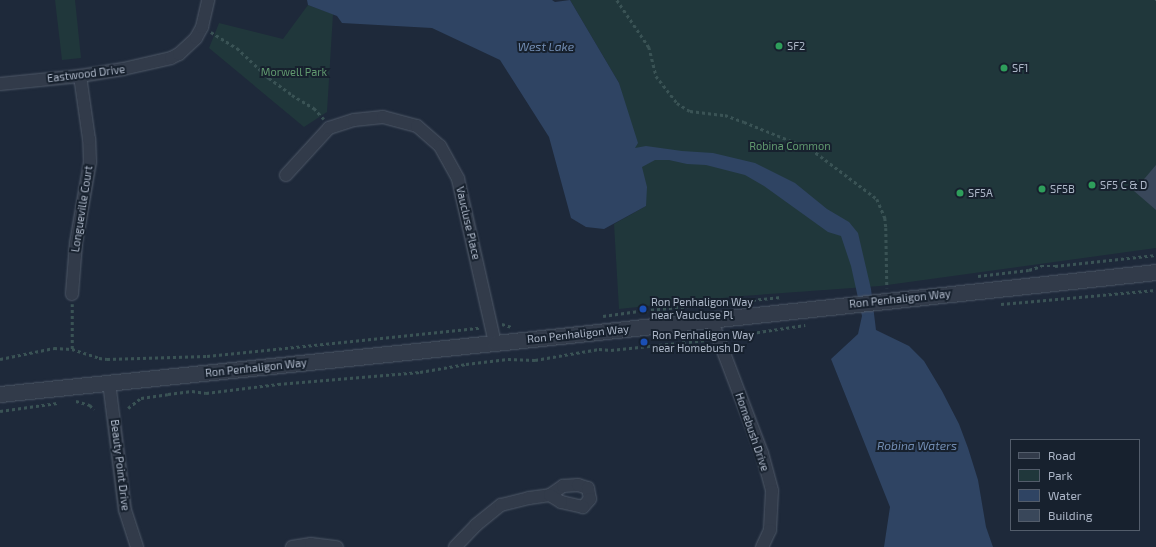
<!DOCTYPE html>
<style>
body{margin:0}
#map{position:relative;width:1156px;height:547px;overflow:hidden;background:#1e293a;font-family:"Exo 2",sans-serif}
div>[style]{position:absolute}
.green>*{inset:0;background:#20373b}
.water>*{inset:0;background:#2f4463}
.building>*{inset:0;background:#39475a}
.path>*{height:2.5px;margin-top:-1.25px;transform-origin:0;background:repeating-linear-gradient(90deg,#3a5355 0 3px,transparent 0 6px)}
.roads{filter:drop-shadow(0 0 1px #4f5968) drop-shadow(0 0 1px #4f5968)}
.minor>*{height:12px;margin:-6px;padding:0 6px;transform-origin:6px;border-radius:6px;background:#323b4a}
.tertiary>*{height:15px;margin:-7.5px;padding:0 7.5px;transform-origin:7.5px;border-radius:7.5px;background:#323b4a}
.dots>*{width:11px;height:11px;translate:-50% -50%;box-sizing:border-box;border:2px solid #17212e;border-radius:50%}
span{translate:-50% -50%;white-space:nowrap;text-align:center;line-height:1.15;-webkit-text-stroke:4px #17212e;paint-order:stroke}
.poi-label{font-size:11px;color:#acb6c7}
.left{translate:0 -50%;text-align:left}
.park-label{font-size:11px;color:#61996f}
.street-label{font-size:11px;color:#acb6c7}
.water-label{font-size:12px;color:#718cb2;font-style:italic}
.legend{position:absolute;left:1010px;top:439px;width:130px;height:92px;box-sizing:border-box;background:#17212e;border:1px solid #535d6b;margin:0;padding:5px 7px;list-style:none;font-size:12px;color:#acb6c7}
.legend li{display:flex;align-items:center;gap:8px;height:20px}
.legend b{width:20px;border:1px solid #535d6b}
</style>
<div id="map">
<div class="green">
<i style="clip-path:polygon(55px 0,75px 0,81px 58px,62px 60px)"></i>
<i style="clip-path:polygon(570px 0,1156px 0,1156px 248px,880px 286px,742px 296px,619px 309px,614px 224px,646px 206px,635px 148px,619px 83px)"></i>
<i style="clip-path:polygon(308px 5px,333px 14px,327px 112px,304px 127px,209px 48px,219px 23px,283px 39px)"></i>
</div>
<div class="water">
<i style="clip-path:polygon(307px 0,552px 0,555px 2px,570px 0,619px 83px,638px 143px,635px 148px,646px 146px,682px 151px,713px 153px,755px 163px,795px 183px,827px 209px,849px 222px,858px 233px,871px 289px,876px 330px,909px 346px,924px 361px,942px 391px,959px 424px,968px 448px,978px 480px,986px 527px,993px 547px,884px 547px,890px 507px,831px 359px,858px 334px,862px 316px,851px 266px,841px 236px,828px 232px,764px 186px,745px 175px,706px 165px,687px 164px,669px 160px,655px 160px,642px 167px,647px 187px,646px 206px,604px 229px,586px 227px,571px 218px,549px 137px,500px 60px,432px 28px,342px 23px,337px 16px,308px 5px)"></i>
</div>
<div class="building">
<i style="clip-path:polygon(1156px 165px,1156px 210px,1134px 191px)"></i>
</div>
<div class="path">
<i style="left:617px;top:0;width:57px;rotate:55.8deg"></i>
<i style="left:649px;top:47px;width:30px;rotate:76deg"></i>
<i style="left:656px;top:76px;width:34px;rotate:52deg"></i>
<i style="left:677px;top:103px;width:15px;rotate:32deg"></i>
<i style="left:690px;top:111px;width:35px;rotate:7deg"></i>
<i style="left:725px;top:115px;width:20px;rotate:20deg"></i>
<i style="left:744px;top:122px;width:72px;rotate:21.9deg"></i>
<i style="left:811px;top:149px;width:83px;rotate:37.1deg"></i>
<i style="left:877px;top:199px;width:21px;rotate:67deg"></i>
<i style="left:885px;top:218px;width:10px;rotate:84deg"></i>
<i style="left:886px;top:228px;width:60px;rotate:89deg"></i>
<i style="left:1155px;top:0;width:1px"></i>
<i style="left:211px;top:32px;width:31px;rotate:32deg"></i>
<i style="left:237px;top:48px;width:44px;rotate:43.2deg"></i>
<i style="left:269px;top:78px;width:29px;rotate:36deg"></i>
<i style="left:292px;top:95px;width:26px;rotate:31deg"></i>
<i style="left:314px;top:108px;width:15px;rotate:48deg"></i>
<i style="left:978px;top:276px;width:51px;rotate:-6.7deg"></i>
<i style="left:1029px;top:270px;width:13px;rotate:-18deg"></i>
<i style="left:1041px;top:266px;width:14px"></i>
<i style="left:1055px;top:266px;width:102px;rotate:-6.2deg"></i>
<i style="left:1001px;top:304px;width:156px;rotate:-5.2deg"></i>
<i style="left:603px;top:316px;width:36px;rotate:-8deg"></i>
<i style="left:639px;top:311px;width:143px;rotate:-5.6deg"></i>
<i style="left:502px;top:324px;width:10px;rotate:17deg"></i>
<i style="left:733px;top:336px;width:73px;rotate:-8.7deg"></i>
<i style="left:72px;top:349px;width:45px;rotate:-90deg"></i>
<i style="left:0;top:359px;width:55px;rotate:-11.5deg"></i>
<i style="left:54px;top:348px;width:18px;rotate:3deg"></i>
<i style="left:72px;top:349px;width:28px;rotate:18deg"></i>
<i style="left:99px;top:358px;width:8px;rotate:7deg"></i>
<i style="left:107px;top:359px;width:100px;rotate:-1.7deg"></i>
<i style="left:207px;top:356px;width:274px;rotate:-5.9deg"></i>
<i style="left:76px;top:401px;width:15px;rotate:16deg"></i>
<i style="left:90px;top:405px;width:6px;rotate:51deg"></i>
<i style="left:128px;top:408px;width:16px;rotate:-38deg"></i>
<i style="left:141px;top:398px;width:27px;rotate:-8deg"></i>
<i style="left:168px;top:394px;width:24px;rotate:-7deg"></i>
<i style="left:192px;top:391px;width:14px;rotate:8deg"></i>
<i style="left:206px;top:393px;width:73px;rotate:-7.1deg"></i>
<i style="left:278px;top:384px;width:143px;rotate:-4.8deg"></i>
<i style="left:420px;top:372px;width:47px;rotate:-9.9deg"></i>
<i style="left:466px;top:364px;width:42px;rotate:-6.8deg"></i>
<i style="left:508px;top:359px;width:27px;rotate:2deg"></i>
<i style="left:535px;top:360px;width:65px;rotate:-9.8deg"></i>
<i style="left:599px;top:349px;width:12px;rotate:5deg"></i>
<i style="left:611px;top:350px;width:96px;rotate:-6deg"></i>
<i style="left:0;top:411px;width:58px;rotate:-8deg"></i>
</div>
<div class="roads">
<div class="minor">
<i style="left:0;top:84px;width:80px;rotate:-5.7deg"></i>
<i style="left:80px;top:76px;width:44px;rotate:-9.2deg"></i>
<i style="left:123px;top:69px;width:49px;rotate:-12.9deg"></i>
<i style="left:171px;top:58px;width:9px;rotate:-27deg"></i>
<i style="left:179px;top:54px;width:23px;rotate:-43deg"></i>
<i style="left:196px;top:38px;width:13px;rotate:-61deg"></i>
<i style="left:202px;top:27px;width:28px;rotate:-77deg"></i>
<i style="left:286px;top:175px;width:64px;rotate:-47.5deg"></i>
<i style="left:329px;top:128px;width:26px;rotate:-18deg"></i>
<i style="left:354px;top:120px;width:29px;rotate:-6deg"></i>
<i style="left:383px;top:117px;width:35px;rotate:15deg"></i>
<i style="left:417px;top:126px;width:30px;rotate:41deg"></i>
<i style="left:440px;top:146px;width:38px;rotate:61deg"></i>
<i style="left:458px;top:179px;width:168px;rotate:77.3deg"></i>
<i style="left:72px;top:294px;width:51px;rotate:-85.5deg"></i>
<i style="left:76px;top:243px;width:82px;rotate:-80.2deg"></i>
<i style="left:90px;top:162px;width:23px;rotate:-92deg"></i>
<i style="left:89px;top:139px;width:64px;rotate:-98.1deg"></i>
<i style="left:711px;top:319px;width:143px;rotate:69.2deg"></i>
<i style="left:762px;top:453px;width:39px;rotate:75deg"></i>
<i style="left:772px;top:491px;width:39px;rotate:93deg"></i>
<i style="left:770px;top:530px;width:19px;rotate:115deg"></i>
<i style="left:109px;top:382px;width:129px;rotate:82.9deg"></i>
<i style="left:125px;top:510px;width:39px;rotate:72deg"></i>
<i style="left:292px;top:547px;width:19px;rotate:-9deg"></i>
<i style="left:311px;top:544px;width:26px;rotate:7deg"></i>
<i style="left:455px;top:547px;width:30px;rotate:-46deg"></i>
<i style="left:476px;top:525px;width:32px;rotate:-39deg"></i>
<i style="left:501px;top:505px;width:29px;rotate:-14deg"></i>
<i style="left:529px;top:498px;width:21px;rotate:-8deg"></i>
<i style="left:550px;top:495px;width:16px;rotate:-35deg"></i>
<i style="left:563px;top:486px;width:15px;rotate:-4deg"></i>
<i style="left:578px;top:485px;width:10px;rotate:17deg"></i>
<i style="left:588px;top:488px;width:11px;rotate:80deg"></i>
<i style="left:590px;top:499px;width:11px;rotate:131deg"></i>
<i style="left:583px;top:507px;width:23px;rotate:-167deg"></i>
<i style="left:561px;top:502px;width:13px;rotate:-148deg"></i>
</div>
<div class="tertiary">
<i style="left:0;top:394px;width:498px;rotate:-5.9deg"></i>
<i style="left:495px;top:343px;width:665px;rotate:-6.13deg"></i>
</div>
</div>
<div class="dots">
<i style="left:779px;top:46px;background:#2e9e5b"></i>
<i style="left:1004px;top:68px;background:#2e9e5b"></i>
<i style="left:1092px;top:185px;background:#2e9e5b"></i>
<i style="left:1042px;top:189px;background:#2e9e5b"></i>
<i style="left:960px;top:193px;background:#2e9e5b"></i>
<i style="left:643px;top:309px;background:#1a4fb4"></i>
<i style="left:644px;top:342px;background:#1a4fb4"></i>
</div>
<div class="poi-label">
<span class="left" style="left:787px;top:46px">SF2</span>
<span class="left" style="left:1012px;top:68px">SF1</span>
<span class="left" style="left:1100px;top:185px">SF5 C &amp; D</span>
<span class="left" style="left:1050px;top:189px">SF5B</span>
<span class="left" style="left:968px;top:193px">SF5A</span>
<span class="left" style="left:651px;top:309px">Ron Penhaligon Way<br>near Vaucluse Pl</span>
<span class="left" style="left:652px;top:342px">Ron Penhaligon Way<br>near Homebush Dr</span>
</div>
<div class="park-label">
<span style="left:294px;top:72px">Morwell Park</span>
<span style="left:790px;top:146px">Robina Common</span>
</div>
<div class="street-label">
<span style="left:86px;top:74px;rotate:-7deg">Eastwood Drive</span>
<span style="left:82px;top:209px;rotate:-81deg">Longueville Court</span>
<span style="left:468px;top:223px;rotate:77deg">Vaucluse Place</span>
<span style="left:900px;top:299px;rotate:-6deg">Ron Penhaligon Way</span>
<span style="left:578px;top:334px;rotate:-6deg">Ron Penhaligon Way</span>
<span style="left:256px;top:368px;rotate:-6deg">Ron Penhaligon Way</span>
<span style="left:752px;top:432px;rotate:71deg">Homebush Drive</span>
<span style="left:120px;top:465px;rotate:83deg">Beauty Point Drive</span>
</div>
<div class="water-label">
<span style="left:546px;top:47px">West Lake</span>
<span style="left:917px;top:446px">Robina Waters</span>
</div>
<ul class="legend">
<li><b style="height:5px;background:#323b4a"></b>Road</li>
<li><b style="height:11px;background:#20373b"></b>Park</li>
<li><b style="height:11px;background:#2f4463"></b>Water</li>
<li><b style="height:11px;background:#39475a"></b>Building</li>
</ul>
</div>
